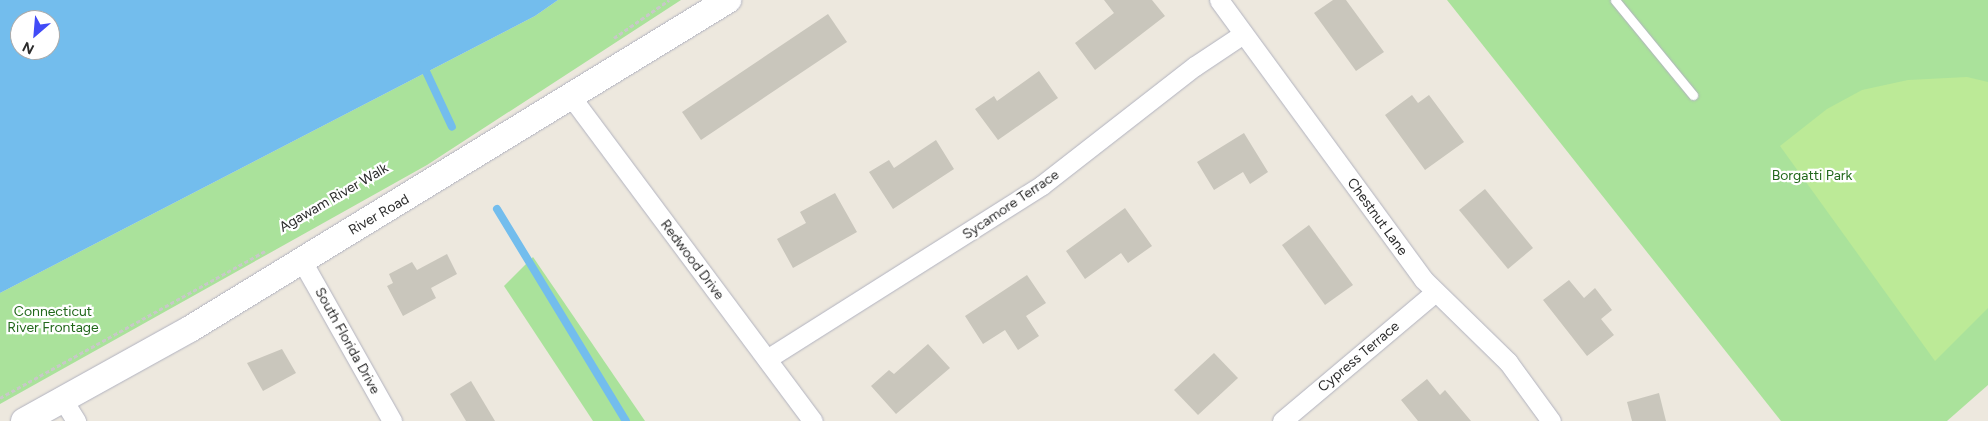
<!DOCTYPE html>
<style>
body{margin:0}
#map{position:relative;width:1988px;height:421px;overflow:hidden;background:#ede8de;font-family:Figtree,sans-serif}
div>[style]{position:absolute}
.green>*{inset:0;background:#aae29b}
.pitch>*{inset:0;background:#bcea97}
.water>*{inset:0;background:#73bded}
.stream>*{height:8px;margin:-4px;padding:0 4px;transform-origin:4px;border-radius:4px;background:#73bded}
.building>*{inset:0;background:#c9c6bc}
.path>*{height:3px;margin-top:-1.5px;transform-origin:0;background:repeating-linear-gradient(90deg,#c8c8c8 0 4px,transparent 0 6.5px)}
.roads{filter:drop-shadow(0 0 1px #b1b2bf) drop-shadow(0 0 1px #b1b2bf)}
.lane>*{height:9px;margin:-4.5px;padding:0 4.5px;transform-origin:4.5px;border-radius:4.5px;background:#fff}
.street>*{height:19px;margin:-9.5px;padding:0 9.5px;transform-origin:9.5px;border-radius:9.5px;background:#fff}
.secondary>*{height:26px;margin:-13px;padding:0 13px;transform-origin:13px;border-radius:13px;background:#fff}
span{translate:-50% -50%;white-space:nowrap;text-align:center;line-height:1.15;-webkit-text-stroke:4.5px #fff;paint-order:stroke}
.park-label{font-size:14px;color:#22681c}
.street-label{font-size:14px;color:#2b2b2b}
.north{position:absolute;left:10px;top:10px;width:50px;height:50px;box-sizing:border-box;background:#fff;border:1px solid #aaa;border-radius:50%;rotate:207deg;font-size:14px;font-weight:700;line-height:20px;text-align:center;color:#2b2b2b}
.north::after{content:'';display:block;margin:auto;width:18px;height:22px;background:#414bf7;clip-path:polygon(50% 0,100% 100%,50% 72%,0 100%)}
</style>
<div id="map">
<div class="green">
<i style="clip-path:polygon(558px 0,681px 0,427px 165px,0 404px,0 293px,535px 16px)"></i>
<i style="clip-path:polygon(1447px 0,1988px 0,1988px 385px,1947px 421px,1781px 421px)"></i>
<i style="clip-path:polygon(533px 257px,645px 421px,593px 421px,504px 286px)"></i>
</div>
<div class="pitch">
<i style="clip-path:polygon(1967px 77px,1988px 82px,1988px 308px,1935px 361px,1780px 146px,1827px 109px,1862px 90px,1908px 80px)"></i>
</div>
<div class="water">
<i style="clip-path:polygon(evenodd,0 0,558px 0,535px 16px,0 293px,0 0,20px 20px,50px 20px,50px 50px,20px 50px,20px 20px)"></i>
</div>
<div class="stream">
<i style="left:423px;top:65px;width:68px;rotate:64.9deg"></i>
<i style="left:497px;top:209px;width:248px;rotate:58.7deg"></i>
</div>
<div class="building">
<i style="clip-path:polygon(1104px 0,1152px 0,1165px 16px,1095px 70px,1075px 43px,1114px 13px)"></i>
<i style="clip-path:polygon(1333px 0,1346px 0,1384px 52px,1356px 71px,1314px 13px)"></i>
<i style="clip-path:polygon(828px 14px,847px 42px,701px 140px,682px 112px)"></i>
<i style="clip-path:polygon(1039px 71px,1058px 98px,998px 140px,975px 109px,994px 96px,997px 101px)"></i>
<i style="clip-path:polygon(1412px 95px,1418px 103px,1429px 95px,1464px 142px,1425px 170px,1385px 115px)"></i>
<i style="clip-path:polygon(1244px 133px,1268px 172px,1250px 184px,1243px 172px,1214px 190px,1197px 162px)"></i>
<i style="clip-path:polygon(936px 140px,954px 169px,893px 209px,869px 172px,889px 160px,894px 168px)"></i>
<i style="clip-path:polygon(1485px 189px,1533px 248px,1508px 269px,1459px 210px)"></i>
<i style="clip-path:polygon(835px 193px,857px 232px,793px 268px,777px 239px,806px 223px,800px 212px)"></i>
<i style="clip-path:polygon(1125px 208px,1152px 246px,1128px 263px,1121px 253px,1085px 279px,1066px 251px)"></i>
<i style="clip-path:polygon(1309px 225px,1353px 285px,1325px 305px,1282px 245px)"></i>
<i style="clip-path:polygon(447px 254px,457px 274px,431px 288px,436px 298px,403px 316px,387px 286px,393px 283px,389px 274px,412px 262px,417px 270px)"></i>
<i style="clip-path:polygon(1027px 275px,1046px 303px,1026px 316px,1039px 336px,1018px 350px,1005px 330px,983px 344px,965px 316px)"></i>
<i style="clip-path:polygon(1569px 280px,1584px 298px,1595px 288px,1612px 310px,1601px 319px,1614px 335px,1587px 356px,1543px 300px)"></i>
<i style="clip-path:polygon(928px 344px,950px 368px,896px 414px,871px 386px,889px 370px,894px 374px)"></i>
<i style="clip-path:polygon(282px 349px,296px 373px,263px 391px,247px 363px)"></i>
<i style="clip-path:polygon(1214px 353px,1238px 378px,1198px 415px,1174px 390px)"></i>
<i style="clip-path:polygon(1427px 379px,1440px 395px,1445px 390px,1471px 421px,1418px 421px,1401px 400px)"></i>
<i style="clip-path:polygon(471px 381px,495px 421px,466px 421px,450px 394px)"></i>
<i style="clip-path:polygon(1659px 393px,1666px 421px,1632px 421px,1627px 402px)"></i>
</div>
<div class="path">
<i style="left:614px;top:38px;width:67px;rotate:-34.6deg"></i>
<i style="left:0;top:398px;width:303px;rotate:-29deg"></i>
</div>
<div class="roads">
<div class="lane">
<i style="left:1615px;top:0;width:123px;rotate:50.6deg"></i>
</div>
<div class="street">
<i style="left:1219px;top:0;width:346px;rotate:53.8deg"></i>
<i style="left:1423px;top:279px;width:119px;rotate:44.3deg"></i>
<i style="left:1508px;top:362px;width:73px;rotate:53.9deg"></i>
<i style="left:572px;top:98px;width:403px;rotate:53.3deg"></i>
<i style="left:302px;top:261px;width:184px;rotate:60.6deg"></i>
<i style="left:767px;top:359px;width:325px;rotate:-32.3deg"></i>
<i style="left:1042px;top:185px;width:194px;rotate:-37.9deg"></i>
<i style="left:1195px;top:66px;width:58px;rotate:-33.7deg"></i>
<i style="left:63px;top:400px;width:25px;rotate:58deg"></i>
<i style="left:1282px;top:421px;width:200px;rotate:-40.1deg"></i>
</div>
<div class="secondary">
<i style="left:24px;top:421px;width:190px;rotate:-29deg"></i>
<i style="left:190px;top:329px;width:631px;rotate:-31.45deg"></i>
</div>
</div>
<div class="park-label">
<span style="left:1812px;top:176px">Borgatti Park</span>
<span style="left:53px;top:320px">Connecticut<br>River Frontage</span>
</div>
<div class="street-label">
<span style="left:334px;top:198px;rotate:-30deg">Agawam River Walk</span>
<span style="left:1011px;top:205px;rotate:-34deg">Sycamore Terrace</span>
<span style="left:379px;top:215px;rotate:-30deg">River Road</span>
<span style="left:1377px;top:217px;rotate:54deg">Chestnut Lane</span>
<span style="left:692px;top:260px;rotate:53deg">Redwood Drive</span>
<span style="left:347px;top:341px;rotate:61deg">South Florida Drive</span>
<span style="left:1359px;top:357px;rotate:-40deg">Cypress Terrace</span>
</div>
<div class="north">N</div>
</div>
